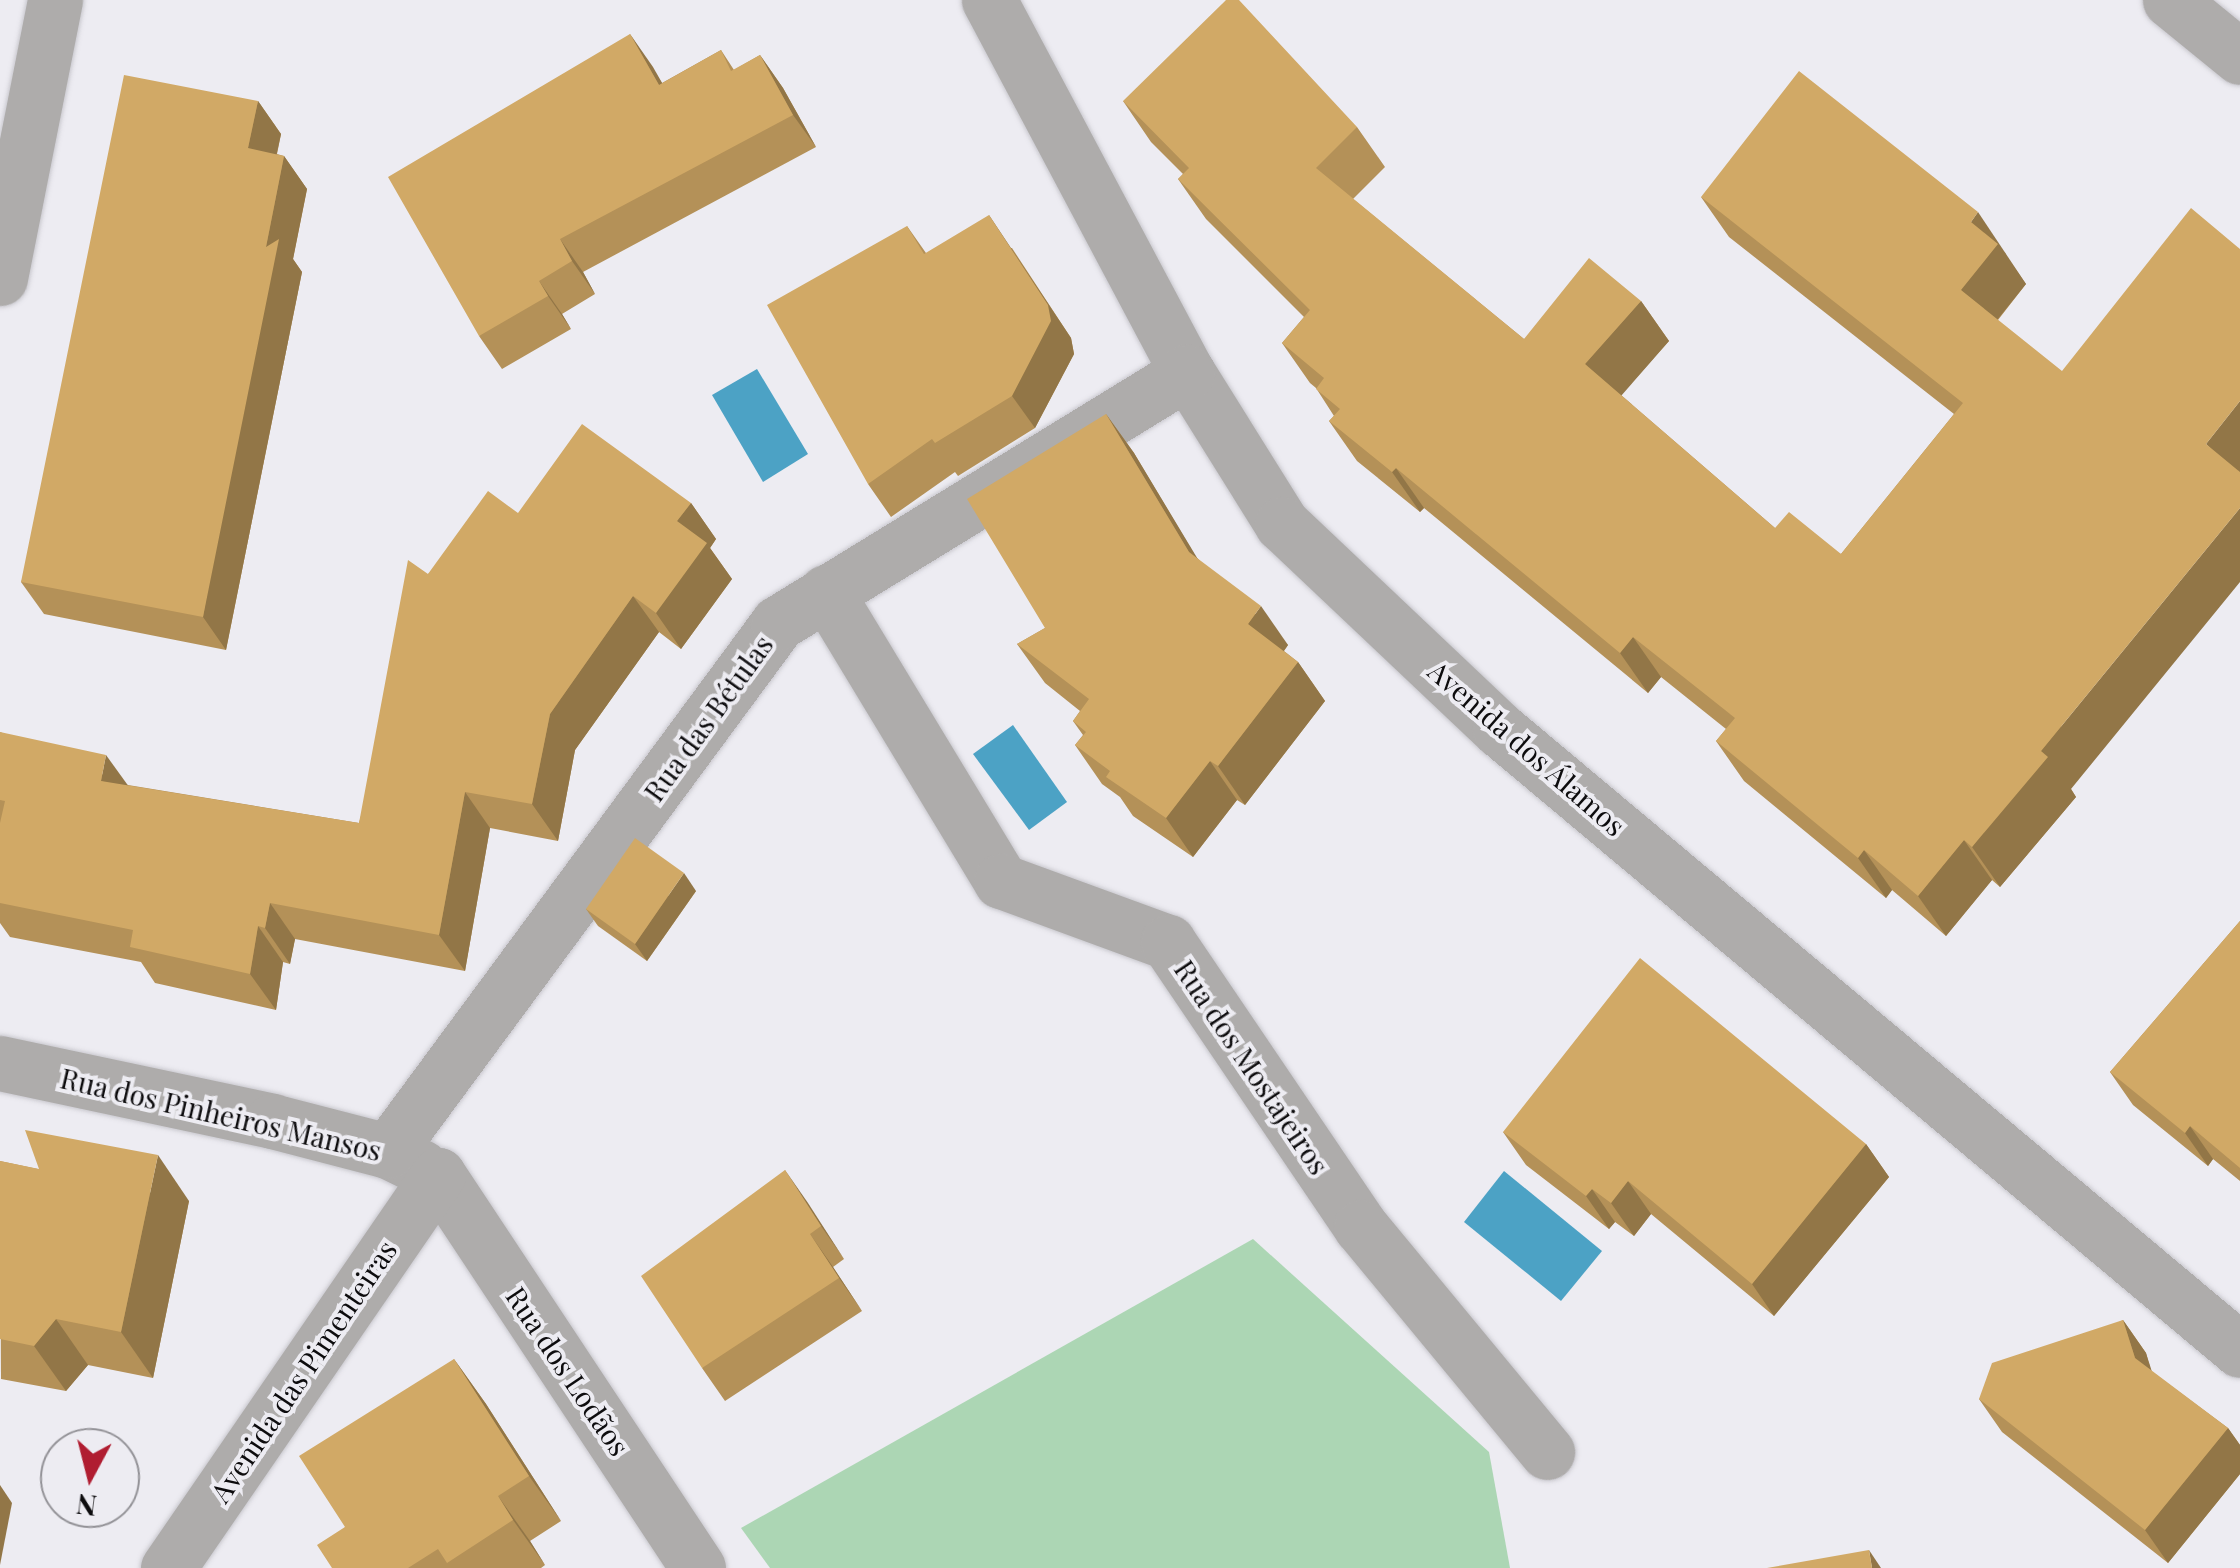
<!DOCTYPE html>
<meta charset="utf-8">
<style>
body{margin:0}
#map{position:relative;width:2240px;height:1568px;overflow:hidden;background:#edecf2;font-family:"Playfair Display",serif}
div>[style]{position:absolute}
.green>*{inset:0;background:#acd6b4}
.water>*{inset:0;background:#4ca2c5}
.roads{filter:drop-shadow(0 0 2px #c9c8ce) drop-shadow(0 0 2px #c9c8ce)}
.street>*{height:55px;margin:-27.5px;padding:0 27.5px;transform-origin:27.5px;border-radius:27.5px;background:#aeacab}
.wall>*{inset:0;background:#b49158}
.shaded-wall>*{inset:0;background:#927647}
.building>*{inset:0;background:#d1a966}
span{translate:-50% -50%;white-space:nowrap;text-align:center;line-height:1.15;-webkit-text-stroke:8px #edecf2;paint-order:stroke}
.street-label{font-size:28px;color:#0d0c0e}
.north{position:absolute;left:40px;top:1428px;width:100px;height:100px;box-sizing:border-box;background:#edecf2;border:2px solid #939297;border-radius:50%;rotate:187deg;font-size:28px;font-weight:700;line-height:40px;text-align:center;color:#0d0c0e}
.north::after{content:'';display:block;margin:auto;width:35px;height:45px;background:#b01d31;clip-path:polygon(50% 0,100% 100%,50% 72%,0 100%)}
</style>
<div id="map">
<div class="green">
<i style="clip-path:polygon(1253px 1239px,1489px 1452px,1510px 1568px,770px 1568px,741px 1528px)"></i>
</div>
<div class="water">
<i style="clip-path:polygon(757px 369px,808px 454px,763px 482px,712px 395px)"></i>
<i style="clip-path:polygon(1013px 725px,1067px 802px,1029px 830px,973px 754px)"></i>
<i style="clip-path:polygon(1504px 1171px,1602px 1251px,1561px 1301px,1464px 1222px)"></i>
</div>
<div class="roads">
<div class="street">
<i style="left:989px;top:0;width:421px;rotate:62deg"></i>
<i style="left:1187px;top:372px;width:179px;rotate:58deg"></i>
<i style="left:1282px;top:524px;width:300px;rotate:43.4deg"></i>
<i style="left:1500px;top:730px;width:965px;rotate:39.96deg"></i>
<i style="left:2170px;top:0;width:90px;rotate:39.2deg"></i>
<i style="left:0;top:278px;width:283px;rotate:-78.8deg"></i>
<i style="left:826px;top:592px;width:338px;rotate:58.8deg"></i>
<i style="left:1001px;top:881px;width:178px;rotate:20.1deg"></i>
<i style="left:1168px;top:942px;width:344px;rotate:55.9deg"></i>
<i style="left:1361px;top:1227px;width:292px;rotate:50.4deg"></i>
<i style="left:0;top:1063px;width:278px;rotate:12deg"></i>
<i style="left:272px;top:1121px;width:120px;rotate:14.5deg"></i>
<i style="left:388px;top:1151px;width:37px;rotate:26deg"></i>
<i style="left:388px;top:1151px;width:656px;rotate:-53.55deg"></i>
<i style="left:778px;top:623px;width:480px;rotate:-31.5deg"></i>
<i style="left:438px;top:1175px;width:471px;rotate:56.5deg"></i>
<i style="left:168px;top:1568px;width:477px;rotate:-55.5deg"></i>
</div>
</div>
<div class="wall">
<i style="clip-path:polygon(630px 34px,662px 83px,721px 50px,734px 70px,760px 55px,783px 88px,816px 147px,583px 272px,595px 294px,562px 314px,571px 329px,502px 369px,479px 336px)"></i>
<i style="clip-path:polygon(258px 101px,281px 134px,277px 154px,284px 156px,307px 189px,293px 259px,302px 272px,226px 650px,44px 614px,21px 582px)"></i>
<i style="clip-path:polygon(1123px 101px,1357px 127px,1385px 167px,1353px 199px,1524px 339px,1641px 301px,1669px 341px,1621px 395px,1775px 528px,1841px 554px,1954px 414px,1729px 237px,1701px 197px,2006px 253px,2005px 254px,2026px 284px,1998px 320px,2071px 789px,2076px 797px,2000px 887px,1992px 880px,1946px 936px,1892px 890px,1886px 898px,1744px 781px,1716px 741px,1726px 729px,1661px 677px,1648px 693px,1424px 508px,1420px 512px,1357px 461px,1329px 421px,1334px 416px,1316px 388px,1310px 383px,1282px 343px,1304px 317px,1206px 219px,1178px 179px,1183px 174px,1151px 142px)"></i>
<i style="clip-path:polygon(907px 226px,926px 253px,1012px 248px,1071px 338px,1074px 354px,1035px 428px,958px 476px,955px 472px,891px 517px,868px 484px)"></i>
<i style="clip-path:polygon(1106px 414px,1134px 453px,1196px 557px,1288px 645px,1284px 651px,1298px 662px,1325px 701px,1245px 805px,1237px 800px,1193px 857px,1133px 816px,1120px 797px,1102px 784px,1075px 745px,1083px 735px,1073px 721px,1080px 711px,1045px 683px,1017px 644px,1045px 628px)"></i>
<i style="clip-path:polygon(691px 503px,716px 539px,710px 548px,732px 579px,681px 649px,659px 632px,575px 750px,558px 841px,490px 828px,465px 971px,295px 939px,290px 964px,283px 962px,276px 1010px,155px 983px,141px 962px,10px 937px,0 923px,0 732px,128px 785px,359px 823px,428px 574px,518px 513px)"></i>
<i style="clip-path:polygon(696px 891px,647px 961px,598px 926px,586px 909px)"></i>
<i style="clip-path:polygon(2240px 921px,2240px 1181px,2213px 1159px,2208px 1166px,2133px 1105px,2110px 1072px)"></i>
<i style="clip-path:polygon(1503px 1132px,1866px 1144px,1889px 1177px,1774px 1316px,1651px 1214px,1634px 1236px,1615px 1222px,1609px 1229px,1526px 1165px)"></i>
<i style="clip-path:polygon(0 1161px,189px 1201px,153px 1378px,88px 1365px,66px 1391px,1px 1379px)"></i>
<i style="clip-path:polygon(785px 1170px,844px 1259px,833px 1267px,862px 1311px,725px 1401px,702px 1368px)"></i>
<i style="clip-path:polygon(2123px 1320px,2146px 1353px,2151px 1371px,2228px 1428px,2240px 1445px,2240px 1474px,2168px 1563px,2002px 1432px,1979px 1399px)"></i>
<i style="clip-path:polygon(454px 1359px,486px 1404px,561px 1521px,530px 1541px,545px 1565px,541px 1568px,332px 1568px,345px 1527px)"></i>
</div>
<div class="shaded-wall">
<i style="clip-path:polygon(630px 34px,653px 67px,682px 118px,659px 85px)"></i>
<i style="clip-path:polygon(760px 55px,783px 88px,816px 147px,793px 115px)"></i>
<i style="clip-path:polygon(258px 101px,281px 134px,271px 180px,248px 148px)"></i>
<i style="clip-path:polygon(284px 156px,307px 189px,293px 259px,302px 272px,226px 650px,203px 617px,266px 247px)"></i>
<i style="clip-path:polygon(1978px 212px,2026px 284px,1989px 330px,1961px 290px,1971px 222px)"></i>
<i style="clip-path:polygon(989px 215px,1071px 338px,1074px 354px,1035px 428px,1012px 396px)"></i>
<i style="clip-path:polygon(560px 239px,583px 272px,595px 294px,572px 261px)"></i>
<i style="clip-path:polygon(539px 281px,562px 314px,571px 329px,548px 296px)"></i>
<i style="clip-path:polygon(1641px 301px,1669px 341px,1614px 404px,1585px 364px)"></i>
<i style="clip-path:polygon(2240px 401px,2240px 477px,2206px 444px)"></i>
<i style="clip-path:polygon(1106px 414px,1134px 453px,1217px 591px,1189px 552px)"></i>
<i style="clip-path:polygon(1396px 468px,1424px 508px,1420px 512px,1392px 472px)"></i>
<i style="clip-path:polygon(691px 503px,716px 539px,710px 548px,732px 579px,681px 649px,656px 613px,677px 521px)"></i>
<i style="clip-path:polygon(2240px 508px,2240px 582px,2071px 789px,2076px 797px,2000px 887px,1972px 847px,2041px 751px)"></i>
<i style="clip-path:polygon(633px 596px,659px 632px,575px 750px,558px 841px,532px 804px,550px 714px)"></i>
<i style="clip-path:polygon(1261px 606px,1288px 645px,1275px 663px,1248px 624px)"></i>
<i style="clip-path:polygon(1633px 637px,1661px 677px,1648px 693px,1620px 653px)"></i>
<i style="clip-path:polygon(1298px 662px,1325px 701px,1245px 805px,1218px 766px)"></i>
<i style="clip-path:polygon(106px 755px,132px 791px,101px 781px)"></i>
<i style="clip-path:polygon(1210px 761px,1237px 800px,1193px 857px,1166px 818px)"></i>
<i style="clip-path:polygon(465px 792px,490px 828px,465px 971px,439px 935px)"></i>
<i style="clip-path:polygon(1964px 840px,1992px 880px,1946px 936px,1918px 896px)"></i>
<i style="clip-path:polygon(1864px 850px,1892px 890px,1886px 898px,1858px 858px)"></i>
<i style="clip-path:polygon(684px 873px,696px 891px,647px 961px,635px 944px)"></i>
<i style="clip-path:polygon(270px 903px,295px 939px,290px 964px,265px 928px)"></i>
<i style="clip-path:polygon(258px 926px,283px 962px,276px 1010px,250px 974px)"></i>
<i style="clip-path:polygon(2190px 1126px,2213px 1159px,2208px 1166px,2185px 1133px)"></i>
<i style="clip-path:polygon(1866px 1144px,1889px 1177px,1774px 1316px,1752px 1284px)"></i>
<i style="clip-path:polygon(158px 1155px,189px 1201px,153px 1378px,121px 1332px)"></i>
<i style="clip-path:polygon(785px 1170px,808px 1203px,844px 1259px,821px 1226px)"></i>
<i style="clip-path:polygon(1628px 1181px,1651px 1214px,1634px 1236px,1611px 1203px)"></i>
<i style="clip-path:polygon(1592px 1189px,1615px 1222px,1609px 1229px,1586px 1196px)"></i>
<i style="clip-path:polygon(810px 1234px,833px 1267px,862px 1311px,839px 1278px)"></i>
<i style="clip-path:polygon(56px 1319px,88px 1365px,66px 1391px,34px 1346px)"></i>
<i style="clip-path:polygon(2123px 1320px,2146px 1353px,2158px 1391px,2135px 1358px)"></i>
<i style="clip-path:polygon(454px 1359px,486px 1404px,561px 1521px,529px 1476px)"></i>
<i style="clip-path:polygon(2228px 1428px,2240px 1445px,2240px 1474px,2168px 1563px,2145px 1530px)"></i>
<i style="clip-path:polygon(0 1485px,12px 1503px,0 1565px)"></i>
<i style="clip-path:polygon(498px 1496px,530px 1541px,545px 1565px,513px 1520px)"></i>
<i style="clip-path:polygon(1869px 1550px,1881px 1568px,1872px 1568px)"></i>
</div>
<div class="building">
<i style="clip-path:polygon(1226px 0,1239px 0,1357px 127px,1316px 168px,1524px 339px,1589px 258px,1641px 301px,1585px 364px,1775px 528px,1789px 512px,1841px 554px,1963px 403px,1701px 197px,1799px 71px,1978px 212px,1971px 222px,1998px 244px,1961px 290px,2062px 371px,2191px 208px,2240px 249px,2240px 401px,2206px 444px,2240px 472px,2240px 508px,2041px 751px,2048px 757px,1972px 847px,1964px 840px,1918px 896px,1864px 850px,1858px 858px,1716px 741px,1735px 718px,1633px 637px,1620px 653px,1396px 468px,1392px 472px,1329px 421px,1340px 409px,1316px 389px,1324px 378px,1282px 343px,1310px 310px,1178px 179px,1189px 168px,1123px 101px)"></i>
<i style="clip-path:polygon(630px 34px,659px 85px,721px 50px,731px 71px,760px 55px,793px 115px,560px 239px,572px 261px,539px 281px,548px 296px,479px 336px,388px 177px)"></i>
<i style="clip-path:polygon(124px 75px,258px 101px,248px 148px,284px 156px,266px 247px,279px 239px,203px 617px,21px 582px)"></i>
<i style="clip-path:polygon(989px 215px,1048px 305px,1051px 321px,1012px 396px,935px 443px,932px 439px,868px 484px,767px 305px,907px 226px,924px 254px)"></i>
<i style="clip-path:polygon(1106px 414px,1189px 552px,1261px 606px,1248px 624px,1298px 662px,1218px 766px,1210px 761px,1166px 818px,1106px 777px,1110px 771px,1075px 745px,1086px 732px,1073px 721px,1089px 699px,1017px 644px,1045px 628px,967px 499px)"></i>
<i style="clip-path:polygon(582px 424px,691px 503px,677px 521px,707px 543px,656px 613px,633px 596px,550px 714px,532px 804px,465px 792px,439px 935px,270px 903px,265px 928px,258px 926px,250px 974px,130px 947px,133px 930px,0 903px,0 823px,5px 801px,0 800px,0 732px,106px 755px,101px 781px,359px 823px,408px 560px,428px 574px,488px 491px,518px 513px)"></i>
<i style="clip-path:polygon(635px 838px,684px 873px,635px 944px,586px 909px)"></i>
<i style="clip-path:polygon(2240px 921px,2240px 1168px,2190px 1126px,2185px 1133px,2110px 1072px)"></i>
<i style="clip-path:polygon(1640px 958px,1866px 1144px,1752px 1284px,1628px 1181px,1611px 1203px,1592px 1189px,1586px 1196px,1503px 1132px)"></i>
<i style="clip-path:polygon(25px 1130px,158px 1155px,121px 1332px,56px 1319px,34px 1346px,0 1339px,0 1161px,39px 1169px)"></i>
<i style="clip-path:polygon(785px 1170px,821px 1226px,810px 1234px,839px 1278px,702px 1368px,641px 1276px)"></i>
<i style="clip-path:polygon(2123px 1320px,2135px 1358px,2228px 1428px,2145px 1530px,1979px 1399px,1992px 1363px)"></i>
<i style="clip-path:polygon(454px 1359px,529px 1476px,498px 1496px,513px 1520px,447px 1563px,438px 1549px,408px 1568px,332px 1568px,317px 1545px,345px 1527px,299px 1456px)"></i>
<i style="clip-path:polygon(1869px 1550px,1872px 1568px,1767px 1568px)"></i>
</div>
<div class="street-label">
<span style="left:708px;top:718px;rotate:-54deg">Rua das Bétulas</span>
<span style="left:1527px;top:748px;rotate:41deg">Avenida dos Álamos</span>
<span style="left:1252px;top:1067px;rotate:56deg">Rua dos Mostajeiros</span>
<span style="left:221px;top:1114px;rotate:13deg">Rua dos Pinheiros Mansos</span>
<span style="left:303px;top:1371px;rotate:-56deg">Avenida das Pimenteiras</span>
<span style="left:568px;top:1371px;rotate:56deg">Rua dos Lodãos</span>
</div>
<div class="north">N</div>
</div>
